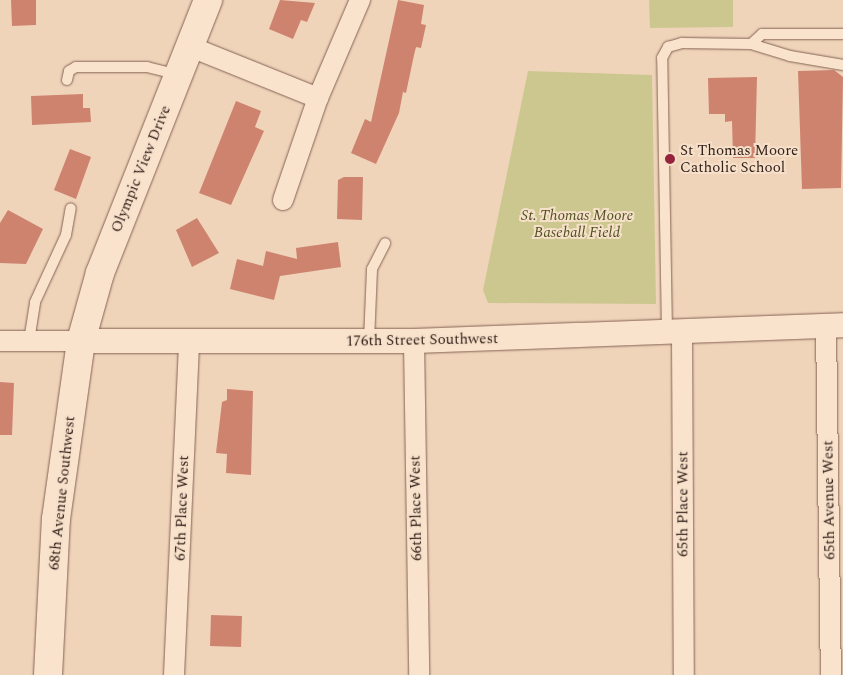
<!DOCTYPE html>
<style>
body{margin:0}
#map{position:relative;width:843px;height:675px;overflow:hidden;background:#efd4ba;font-family:Spectral,serif}
div>[style]{position:absolute}
.green>*{inset:0;background:#ccc78f}
.building>*{inset:0;background:#ce836f}
.roads{filter:drop-shadow(0 0 1px #866454) drop-shadow(0 0 1px #866454)}
.service>*{height:10px;margin:-5px;padding:0 5px;transform-origin:5px;border-radius:5px;background:#fae3cd}
.minor>*{height:20px;margin:-10px;padding:0 10px;transform-origin:10px;border-radius:10px;background:#fae3cd}
.tertiary>*{height:24px;margin:-12px;padding:0 12px;transform-origin:12px;border-radius:12px;background:#fae3cd}
.secondary>*{height:28px;margin:-14px;padding:0 14px;transform-origin:14px;border-radius:14px;background:#fae3cd}
.dots>*{width:14px;height:14px;translate:-50% -50%;box-sizing:border-box;border:2px solid #f6e0ca;border-radius:50%}
span{translate:-50% -50%;white-space:nowrap;text-align:center;line-height:1.15;-webkit-text-stroke:4px #f6e0ca;paint-order:stroke}
.poi-label{font-size:15px;color:#34211a}
.left{translate:0 -50%;text-align:left}
.street-label{font-size:15px;color:#34211a}
.park-label{font-size:15px;color:#4f5120;font-style:italic}
</style>
<div id="map">
<div class="green">
<i style="clip-path:polygon(649px 0,733px 0,733px 27px,650px 28px)"></i>
<i style="clip-path:polygon(528px 71px,652px 75px,656px 304px,488px 303px,483px 290px)"></i>
</div>
<div class="building">
<i style="clip-path:polygon(11px 0,36px 0,36px 25px,12px 26px)"></i>
<i style="clip-path:polygon(280px 0,315px 3px,307px 22px,301px 20px,293px 39px,269px 29px)"></i>
<i style="clip-path:polygon(398px 0,424px 5px,421px 24px,426px 25px,421px 48px,416px 47px,414px 55px,406px 93px,403px 92px,399px 113px,376px 164px,351px 153px,365px 119px,371px 122px)"></i>
<i style="clip-path:polygon(834px 70px,843px 77px,841px 188px,802px 189px,798px 71px)"></i>
<i style="clip-path:polygon(757px 77px,755px 158px,733px 158px,732px 121px,725px 122px,725px 114px,709px 114px,708px 78px)"></i>
<i style="clip-path:polygon(83px 94px,83px 108px,90px 108px,91px 122px,32px 125px,31px 96px)"></i>
<i style="clip-path:polygon(236px 101px,261px 111px,255px 127px,264px 131px,231px 205px,199px 193px)"></i>
<i style="clip-path:polygon(70px 149px,91px 157px,76px 199px,54px 190px)"></i>
<i style="clip-path:polygon(344px 177px,363px 177px,362px 220px,337px 219px,338px 180px)"></i>
<i style="clip-path:polygon(8px 210px,43px 229px,26px 264px,0 263px,0 223px)"></i>
<i style="clip-path:polygon(197px 218px,219px 253px,192px 267px,176px 230px)"></i>
<i style="clip-path:polygon(338px 242px,341px 267px,280px 276px,274px 300px,230px 289px,237px 259px,263px 266px,266px 251px,297px 259px,296px 248px)"></i>
<i style="clip-path:polygon(0 382px,14px 383px,12px 435px,0 435px)"></i>
<i style="clip-path:polygon(227px 389px,253px 391px,251px 475px,226px 473px,227px 454px,216px 453px,222px 402px,227px 400px)"></i>
<i style="clip-path:polygon(211px 615px,242px 616px,241px 647px,210px 646px)"></i>
</div>
<div class="roads">
<div class="service">
<i style="left:751px;top:44px;width:15px;rotate:-42deg"></i>
<i style="left:762px;top:34px;width:81px"></i>
<i style="left:67px;top:80px;width:9px;rotate:-77deg"></i>
<i style="left:69px;top:71px;width:8px;rotate:-30deg"></i>
<i style="left:76px;top:67px;width:71px"></i>
<i style="left:147px;top:67px;width:32px;rotate:14deg"></i>
<i style="left:667px;top:332px;width:274px;rotate:-91deg"></i>
<i style="left:662px;top:58px;width:13px;rotate:-61deg"></i>
<i style="left:668px;top:47px;width:15px;rotate:-16deg"></i>
<i style="left:682px;top:43px;width:69px;rotate:0.8deg"></i>
<i style="left:751px;top:44px;width:41px;rotate:17.1deg"></i>
<i style="left:790px;top:56px;width:54px;rotate:9.6deg"></i>
<i style="left:29px;top:341px;width:39px;rotate:-81deg"></i>
<i style="left:35px;top:302px;width:74px;rotate:-65.2deg"></i>
<i style="left:66px;top:235px;width:27px;rotate:-80deg"></i>
<i style="left:369px;top:341px;width:72px;rotate:-87.6deg"></i>
<i style="left:372px;top:269px;width:29px;rotate:-63deg"></i>
</div>
<div class="minor">
<i style="left:191px;top:47px;width:137px;rotate:21.9deg"></i>
<i style="left:283px;top:200px;width:108px;rotate:-71.1deg"></i>
<i style="left:318px;top:98px;width:107px;rotate:-66.8deg"></i>
<i style="left:826px;top:326px;width:349px;rotate:89.2deg"></i>
<i style="left:682px;top:333px;width:342px;rotate:89.7deg"></i>
<i style="left:0;top:341px;width:81px"></i>
<i style="left:414px;top:341px;width:334px;rotate:89.1deg"></i>
<i style="left:174px;top:675px;width:334px;rotate:-87.4deg"></i>
</div>
<div class="tertiary">
<i style="left:81px;top:341px;width:333px"></i>
<i style="left:414px;top:341px;width:429px;rotate:-2.1deg"></i>
</div>
<div class="secondary">
<i style="left:48px;top:675px;width:156px;rotate:-87.1deg"></i>
<i style="left:56px;top:519px;width:180px;rotate:-82deg"></i>
<i style="left:81px;top:341px;width:71px;rotate:-74.4deg"></i>
<i style="left:100px;top:273px;width:294px;rotate:-68.4deg"></i>
</div>
</div>
<div class="dots">
<i style="left:670px;top:159px;background:#96233c"></i>
</div>
<div class="poi-label">
<span class="left" style="left:680px;top:159px">St Thomas Moore<br>Catholic School</span>
</div>
<div class="street-label">
<span style="left:141px;top:169px;rotate:-68deg">Olympic View Drive</span>
<span style="left:422px;top:340px;rotate:-1deg">176th Street Southwest</span>
<span style="left:62px;top:493px;rotate:-84deg">68th Avenue Southwest</span>
<span style="left:829px;top:500px;rotate:-91deg">65th Avenue West</span>
<span style="left:683px;top:504px;rotate:-90deg">65th Place West</span>
<span style="left:182px;top:508px;rotate:-88deg">67th Place West</span>
<span style="left:416px;top:508px;rotate:-91deg">66th Place West</span>
</div>
<div class="park-label">
<span style="left:577px;top:224px">St. Thomas Moore<br>Baseball Field</span>
</div>
</div>
